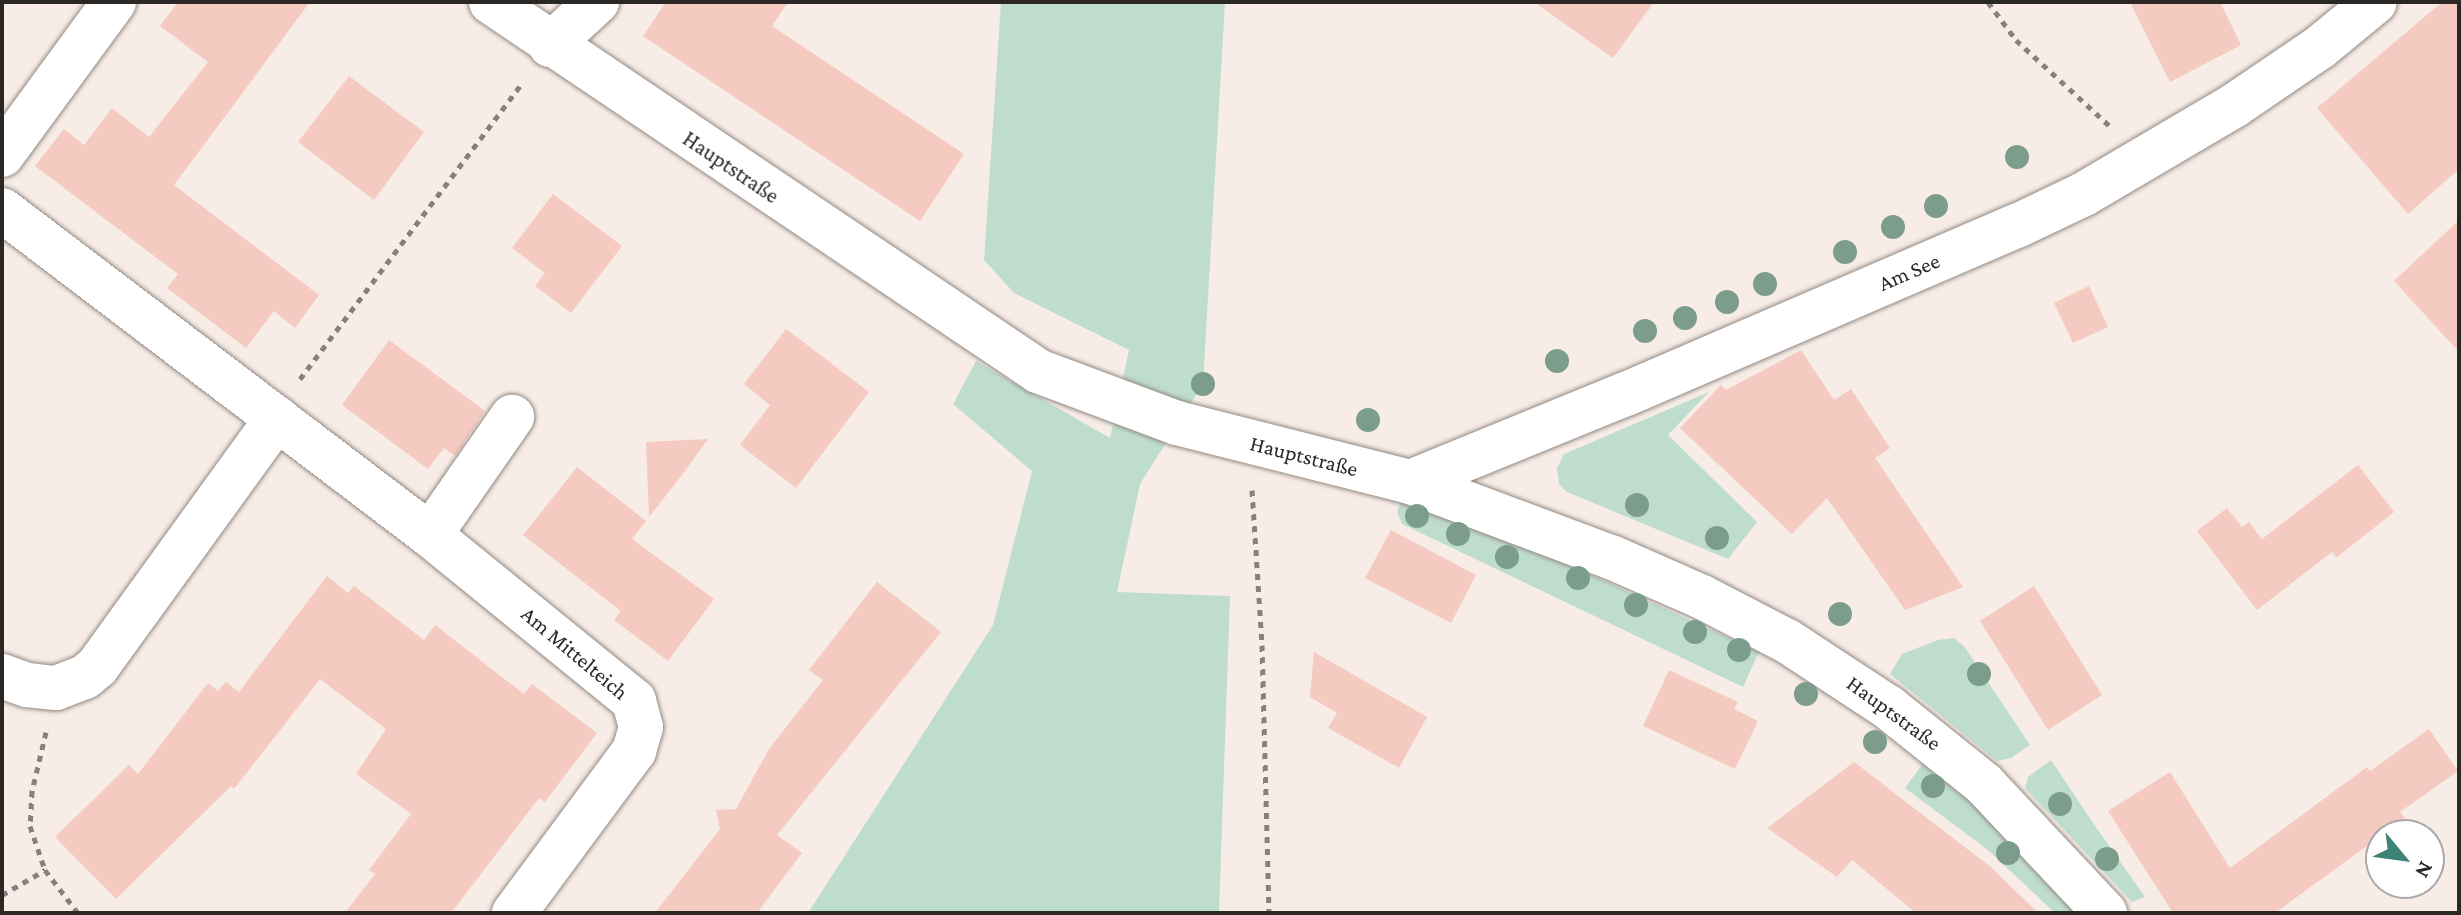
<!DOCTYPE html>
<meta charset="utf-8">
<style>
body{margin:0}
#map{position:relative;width:2461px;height:915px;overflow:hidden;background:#f7ede6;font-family:"Crimson Pro",serif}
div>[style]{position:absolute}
.green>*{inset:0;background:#bfddce}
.building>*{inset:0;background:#f4cac1}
.path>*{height:5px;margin-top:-2.5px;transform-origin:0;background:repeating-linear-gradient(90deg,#87807c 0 6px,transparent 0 12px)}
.roads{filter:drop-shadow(0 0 2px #938983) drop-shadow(0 0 2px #938983)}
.minor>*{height:44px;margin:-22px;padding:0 22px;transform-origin:22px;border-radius:22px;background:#fff}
.trees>*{width:24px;height:24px;margin:-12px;border-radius:50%;background:#7c9d8b}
span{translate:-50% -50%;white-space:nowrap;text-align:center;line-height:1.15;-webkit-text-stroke:8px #fff;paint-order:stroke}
.street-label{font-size:22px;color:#2b2725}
.frame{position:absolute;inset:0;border:4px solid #2b2725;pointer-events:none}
.north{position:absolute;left:2365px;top:819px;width:80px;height:80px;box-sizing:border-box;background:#fff;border:2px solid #aaa9a8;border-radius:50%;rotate:119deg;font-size:22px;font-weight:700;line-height:32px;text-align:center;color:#2b2725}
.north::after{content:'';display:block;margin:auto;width:28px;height:36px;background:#3e8377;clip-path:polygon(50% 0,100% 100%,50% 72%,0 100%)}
</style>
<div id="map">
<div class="green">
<i style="clip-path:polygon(1001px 2px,1225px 2px,1203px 384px,1140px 484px,1117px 592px,1230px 596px,1219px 913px,808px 913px,993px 625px,1032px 471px,953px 404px,976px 361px,1110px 438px,1129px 350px,1014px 293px,984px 260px)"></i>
<i style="clip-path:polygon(1709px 392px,1668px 435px,1757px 522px,1728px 559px,1567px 492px,1559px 484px,1557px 468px,1564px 454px)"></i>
<i style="clip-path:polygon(1402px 499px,1559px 560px,1759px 652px,1743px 687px,1402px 524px,1397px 512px)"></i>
<i style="clip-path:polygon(1954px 638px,1964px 646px,2030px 745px,2011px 758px,1997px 761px,1890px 674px,1902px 654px,1938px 640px)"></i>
<i style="clip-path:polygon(2051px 760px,2093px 823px,2145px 897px,2132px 902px,2025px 788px,2028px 777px)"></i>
<i style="clip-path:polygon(1924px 762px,1975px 806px,2077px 913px,2055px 913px,1988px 850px,1905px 788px)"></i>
</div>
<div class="building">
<i style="clip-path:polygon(178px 2px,310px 2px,174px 185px,319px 295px,295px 328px,274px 311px,246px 348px,167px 288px,178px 274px,35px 166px,64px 129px,84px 145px,112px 108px,149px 137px,208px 62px,160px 26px)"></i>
<i style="clip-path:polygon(666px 2px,788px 2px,772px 26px,964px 154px,920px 221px,643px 36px)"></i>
<i style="clip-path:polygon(1534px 2px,1654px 2px,1613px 58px)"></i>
<i style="clip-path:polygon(2130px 2px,2220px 2px,2241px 45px,2170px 82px)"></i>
<i style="clip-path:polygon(2442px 2px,2459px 2px,2459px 169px,2408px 214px,2317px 108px)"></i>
<i style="clip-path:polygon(349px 76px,424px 132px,374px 200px,298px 142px)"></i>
<i style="clip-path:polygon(553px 194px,622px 246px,571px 313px,535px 286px,545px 273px,512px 248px)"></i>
<i style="clip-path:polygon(2459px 220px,2459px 352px,2394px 281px)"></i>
<i style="clip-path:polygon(2089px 286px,2108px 327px,2073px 343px,2054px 303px)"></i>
<i style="clip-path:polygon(786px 329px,869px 392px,796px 488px,740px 445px,770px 405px,744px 384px)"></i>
<i style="clip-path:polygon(389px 340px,485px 411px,455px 456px,444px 448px,428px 469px,342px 405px)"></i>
<i style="clip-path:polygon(1801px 350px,1834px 400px,1851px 389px,1890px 448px,1875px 458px,1963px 587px,1905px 610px,1827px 498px,1792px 534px,1680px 428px,1721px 385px,1726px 390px)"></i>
<i style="clip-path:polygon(708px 439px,679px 479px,649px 517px,646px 442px)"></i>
<i style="clip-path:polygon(2358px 465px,2394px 512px,2336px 558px,2332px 552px,2257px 610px,2197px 531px,2227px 508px,2242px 527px,2249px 522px,2262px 539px)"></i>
<i style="clip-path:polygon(577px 467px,646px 521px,632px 539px,714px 599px,668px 661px,614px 620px,621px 611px,523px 535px)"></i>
<i style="clip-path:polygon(1391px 530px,1476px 575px,1451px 623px,1365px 578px)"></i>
<i style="clip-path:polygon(327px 576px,348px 593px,354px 586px,424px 640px,435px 625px,524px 694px,532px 684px,597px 733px,545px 802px,539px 798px,451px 913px,345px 913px,375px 874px,369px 870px,411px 814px,356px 774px,386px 729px,320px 679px,234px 789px,231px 786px,116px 899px,55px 837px,129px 765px,138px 774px,208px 683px,218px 691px,226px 682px,239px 692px)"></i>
<i style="clip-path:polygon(877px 582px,941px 632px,777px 835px,802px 853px,757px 913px,655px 913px,720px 829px,716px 810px,736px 809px,769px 749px,823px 680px,809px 670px)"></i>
<i style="clip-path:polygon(2034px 586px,2102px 695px,2048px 730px,1980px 621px)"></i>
<i style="clip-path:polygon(1314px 652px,1427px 717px,1399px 768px,1328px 728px,1337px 713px,1310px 697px)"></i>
<i style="clip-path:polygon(1669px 670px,1738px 702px,1734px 709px,1758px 721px,1735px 769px,1643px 726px)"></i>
<i style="clip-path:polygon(2429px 729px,2458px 771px,2400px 812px,2405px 818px,2275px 913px,2173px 913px,2108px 811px,2170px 772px,2230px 868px,2367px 767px,2370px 771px)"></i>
<i style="clip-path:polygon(1854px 762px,1992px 868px,2038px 913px,1916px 913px,1852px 860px,1837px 877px,1767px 828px)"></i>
</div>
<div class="path">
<i style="left:1988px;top:2px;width:47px;rotate:53.6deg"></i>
<i style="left:2016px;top:40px;width:127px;rotate:42.5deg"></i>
<i style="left:300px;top:379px;width:370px;rotate:-53.1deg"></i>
<i style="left:1252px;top:490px;width:155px;rotate:86.3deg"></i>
<i style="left:1262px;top:645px;width:268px;rotate:88.5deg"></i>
<i style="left:46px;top:732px;width:61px;rotate:103.3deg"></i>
<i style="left:32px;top:791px;width:35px;rotate:93deg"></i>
<i style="left:30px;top:826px;width:46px;rotate:71.2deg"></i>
<i style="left:45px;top:870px;width:54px;rotate:52.5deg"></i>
<i style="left:2px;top:895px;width:50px;rotate:-30.2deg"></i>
</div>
<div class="roads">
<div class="minor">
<i style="left:491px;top:2px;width:660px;rotate:34deg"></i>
<i style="left:1038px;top:371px;width:148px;rotate:20.5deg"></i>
<i style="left:1177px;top:423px;width:240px;rotate:14.2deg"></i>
<i style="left:1410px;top:482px;width:215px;rotate:20.5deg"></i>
<i style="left:1611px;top:557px;width:99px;rotate:23.7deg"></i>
<i style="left:1702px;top:597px;width:96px;rotate:27.4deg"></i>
<i style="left:1787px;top:641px;width:121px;rotate:33.2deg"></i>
<i style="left:1888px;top:707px;width:123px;rotate:38.7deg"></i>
<i style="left:1984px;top:784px;width:177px;rotate:46.8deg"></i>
<i style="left:550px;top:45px;width:64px;rotate:-42.5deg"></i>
<i style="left:2px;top:155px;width:190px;rotate:-53.8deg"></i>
<i style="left:2px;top:210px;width:537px;rotate:37.21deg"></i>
<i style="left:430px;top:535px;width:263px;rotate:39.1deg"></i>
<i style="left:634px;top:701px;width:27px;rotate:75deg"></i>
<i style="left:641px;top:727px;width:25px;rotate:106deg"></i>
<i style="left:634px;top:751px;width:202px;rotate:126.5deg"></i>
<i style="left:1410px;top:482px;width:233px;rotate:-22.2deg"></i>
<i style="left:1626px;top:394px;width:426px;rotate:-23.3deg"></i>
<i style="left:2017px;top:226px;width:74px;rotate:-25.5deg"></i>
<i style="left:2084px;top:194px;width:175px;rotate:-30.5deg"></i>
<i style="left:2235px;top:105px;width:102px;rotate:-34.2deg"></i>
<i style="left:2319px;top:48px;width:72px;rotate:-39.4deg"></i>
<i style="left:430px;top:535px;width:144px;rotate:-55.2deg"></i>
<i style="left:2px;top:676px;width:27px;rotate:20deg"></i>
<i style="left:27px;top:685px;width:29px;rotate:6deg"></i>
<i style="left:56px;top:688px;width:31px;rotate:-21deg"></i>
<i style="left:85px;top:677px;width:16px;rotate:-40deg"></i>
<i style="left:97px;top:667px;width:307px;rotate:-54.1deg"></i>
</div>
</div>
<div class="trees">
<i style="left:2017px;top:157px"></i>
<i style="left:1936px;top:206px"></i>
<i style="left:1893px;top:227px"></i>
<i style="left:1845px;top:252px"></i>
<i style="left:1765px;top:284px"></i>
<i style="left:1727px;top:302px"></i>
<i style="left:1685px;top:318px"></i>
<i style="left:1645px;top:331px"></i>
<i style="left:1557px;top:361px"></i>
<i style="left:1203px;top:384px"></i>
<i style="left:1368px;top:420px"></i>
<i style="left:1637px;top:505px"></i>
<i style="left:1417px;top:516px"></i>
<i style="left:1458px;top:534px"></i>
<i style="left:1717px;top:538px"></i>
<i style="left:1507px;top:557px"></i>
<i style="left:1578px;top:578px"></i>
<i style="left:1636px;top:605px"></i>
<i style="left:1840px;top:614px"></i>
<i style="left:1695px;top:632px"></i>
<i style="left:1739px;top:650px"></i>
<i style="left:1979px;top:674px"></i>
<i style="left:1806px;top:694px"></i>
<i style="left:1875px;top:742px"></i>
<i style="left:1933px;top:786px"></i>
<i style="left:2060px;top:804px"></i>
<i style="left:2008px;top:853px"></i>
<i style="left:2107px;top:859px"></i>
</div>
<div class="street-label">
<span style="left:731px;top:167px;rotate:34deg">Hauptstraße</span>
<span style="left:1909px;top:272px;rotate:-23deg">Am See</span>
<span style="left:1304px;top:456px;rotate:14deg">Hauptstraße</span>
<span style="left:575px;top:653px;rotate:40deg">Am Mittelteich</span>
<span style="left:1894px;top:713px;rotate:36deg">Hauptstraße</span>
</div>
<div class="frame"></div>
<div class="north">N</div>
</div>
